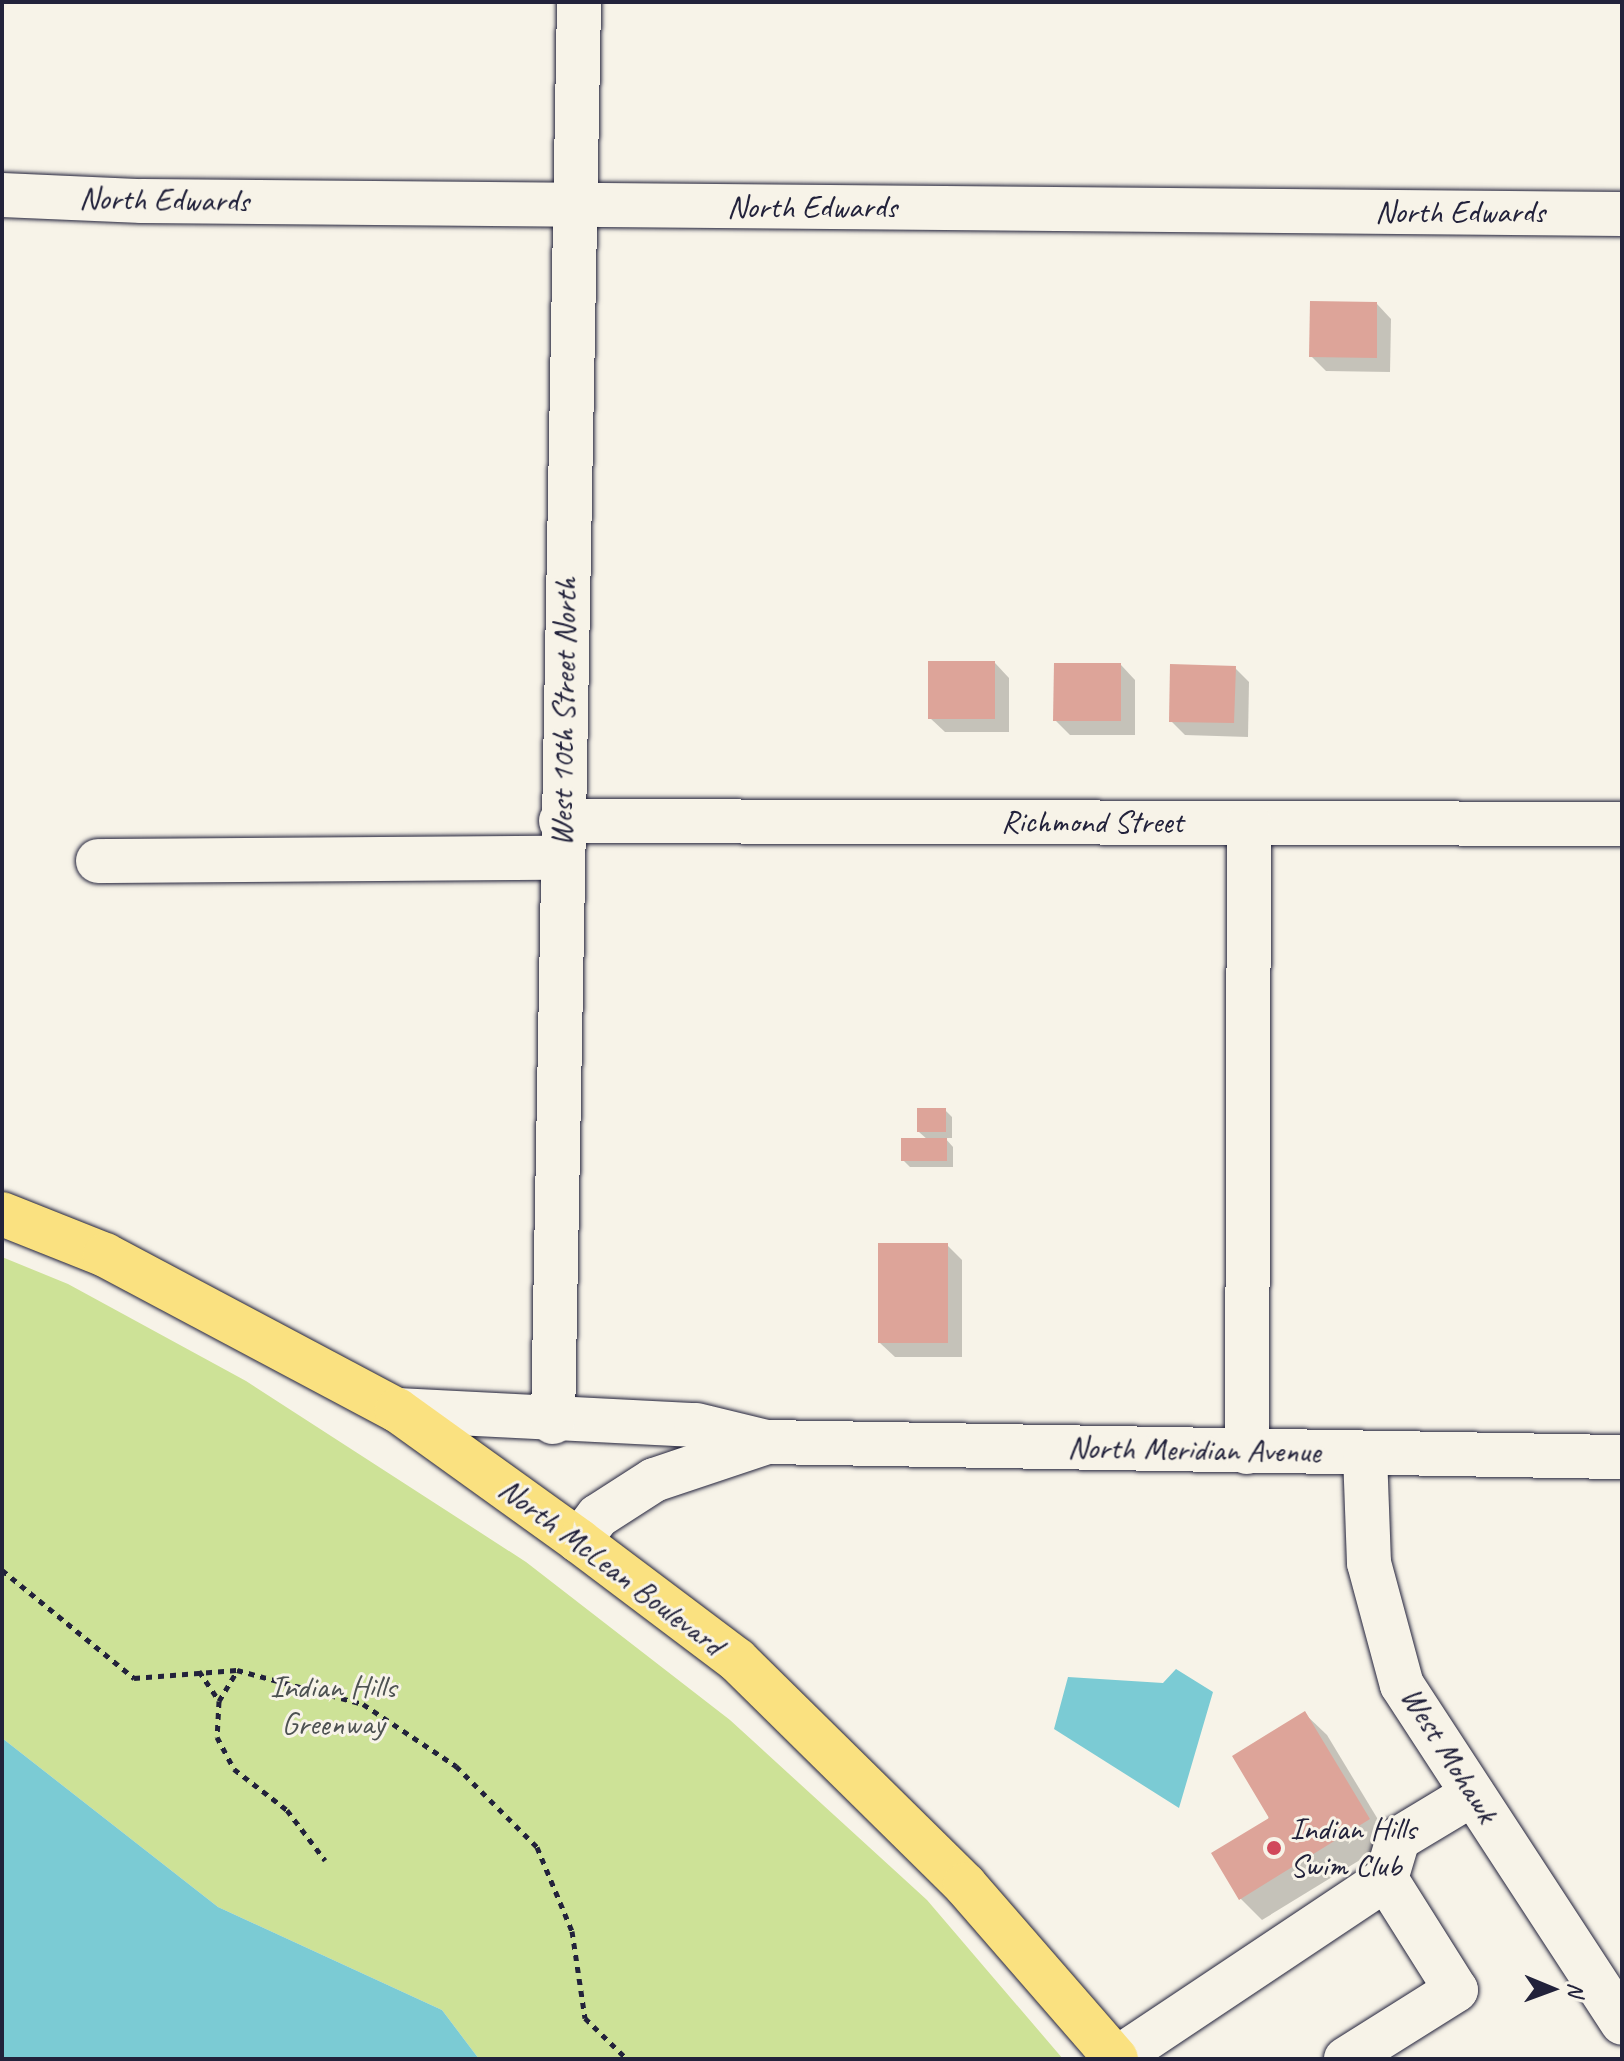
<!DOCTYPE html>
<style>
body{margin:0}
#map{position:relative;width:1624px;height:2061px;overflow:hidden;background:#f7f3e8;font-family:Caveat,sans-serif}
div>[style]{position:absolute}
.green>*{inset:0;background:#cde297}
.water>*{inset:0;background:#7bcbd4}
.shadow>*{inset:0;background:#0003}
.building>*{inset:0;background:#dda499}
.path>*{height:5px;margin-top:-2.5px;transform-origin:0;background:repeating-linear-gradient(90deg,#22223b 0 6px,transparent 0 12px)}
.roads{filter:drop-shadow(0 0 2px #22223b) drop-shadow(0 0 2px #22223b)}
.minor>*{height:44px;margin:-22px;padding:0 22px;transform-origin:22px;border-radius:22px;background:#f7f3e8}
.major>*{height:44px;margin:-22px;padding:0 22px;transform-origin:22px;border-radius:22px;background:#fae180}
.dots>*{width:22px;height:22px;translate:-50% -50%;box-sizing:border-box;border:4px solid #f7f3e8;border-radius:50%}
span{translate:-50% -50%;white-space:nowrap;text-align:center;line-height:1.15;-webkit-text-stroke:6px #f7f3e8;paint-order:stroke}
.street-label{font-size:32px;color:#22223b}
.park-label{font-size:32px;color:#4d5252}
.poi-label{font-size:32px;color:#22223b}
.left{translate:0 -50%;text-align:left}
.frame{position:absolute;inset:0;border:4px solid #22223b;pointer-events:none}
.north{position:absolute;left:1512px;top:1949px;width:80px;height:80px;-webkit-text-stroke:6px #f7f3e8;paint-order:stroke;rotate:91deg;font-size:22px;font-weight:700;line-height:32px;text-align:center;color:#22223b}
.north::after{content:'';display:block;margin:auto;width:28px;height:36px;background:#22223b;clip-path:polygon(50% 0,100% 100%,50% 72%,0 100%)}
</style>
<div id="map">
<div class="green">
<i style="clip-path:polygon(2px 1257px,68px 1284px,246px 1381px,526px 1562px,730px 1720px,927px 1900px,1063px 2059px,479px 2059px,442px 2010px,218px 1907px,2px 1738px)"></i>
</div>
<div class="water">
<i style="clip-path:polygon(1176px 1669px,1213px 1692px,1179px 1808px,1054px 1729px,1068px 1677px,1163px 1683px)"></i>
<i style="clip-path:polygon(2px 1738px,218px 1907px,442px 2010px,479px 2059px,2px 2059px)"></i>
</div>
<div class="shadow">
<i style="clip-path:polygon(1377px 304px,1391px 319px,1390px 372px,1326px 371px,1311px 356px)"></i>
<i style="clip-path:polygon(995px 663px,1009px 678px,1009px 732px,945px 732px,930px 718px)"></i>
<i style="clip-path:polygon(1121px 665px,1135px 680px,1135px 735px,1070px 735px,1055px 720px)"></i>
<i style="clip-path:polygon(1235px 668px,1249px 682px,1248px 737px,1185px 735px,1171px 721px)"></i>
<i style="clip-path:polygon(945px 1110px,952px 1117px,952px 1138px,945px 1138px,953px 1147px,953px 1167px,910px 1167px,903px 1160px,928px 1140px,919px 1132px)"></i>
<i style="clip-path:polygon(947px 1245px,962px 1260px,962px 1357px,895px 1357px,880px 1343px)"></i>
<i style="clip-path:polygon(1305px 1714px,1327px 1735px,1391px 1841px,1262px 1920px,1240px 1898px)"></i>
</div>
<div class="building">
<i style="clip-path:polygon(1310px 301px,1377px 302px,1377px 358px,1309px 357px)"></i>
<i style="clip-path:polygon(928px 661px,995px 661px,995px 719px,928px 719px)"></i>
<i style="clip-path:polygon(1054px 663px,1121px 663px,1121px 721px,1053px 721px)"></i>
<i style="clip-path:polygon(1170px 664px,1236px 666px,1234px 723px,1169px 722px)"></i>
<i style="clip-path:polygon(917px 1108px,946px 1108px,946px 1132px,917px 1132px)"></i>
<i style="clip-path:polygon(901px 1138px,947px 1138px,947px 1161px,901px 1161px)"></i>
<i style="clip-path:polygon(878px 1243px,948px 1243px,948px 1343px,878px 1343px)"></i>
<i style="clip-path:polygon(1305px 1711px,1370px 1819px,1239px 1900px,1211px 1853px,1269px 1818px,1232px 1756px)"></i>
</div>
<div class="path">
<i style="left:2px;top:1570px;width:171px;rotate:39.3deg"></i>
<i style="left:134px;top:1678px;width:103px;rotate:-4.4deg"></i>
<i style="left:237px;top:1670px;width:131px;rotate:15.1deg"></i>
<i style="left:363px;top:1704px;width:112px;rotate:33.7deg"></i>
<i style="left:456px;top:1766px;width:115px;rotate:45deg"></i>
<i style="left:537px;top:1847px;width:91px;rotate:67.4deg"></i>
<i style="left:572px;top:1931px;width:88px;rotate:81.5deg"></i>
<i style="left:585px;top:2018px;width:59px;rotate:44.3deg"></i>
<i style="left:199px;top:1671px;width:36px;rotate:56deg"></i>
<i style="left:219px;top:1701px;width:36px;rotate:93deg"></i>
<i style="left:217px;top:1737px;width:36px;rotate:62deg"></i>
<i style="left:234px;top:1769px;width:67px;rotate:37.7deg"></i>
<i style="left:287px;top:1810px;width:63px;rotate:52.8deg"></i>
<i style="left:219px;top:1701px;width:35px;rotate:-59deg"></i>
</div>
<div class="roads">
<div class="minor">
<i style="left:2px;top:195px;width:140px;rotate:2.5deg"></i>
<i style="left:142px;top:201px;width:1480px;rotate:0.5deg"></i>
<i style="left:561px;top:821px;width:1061px;rotate:0.16deg"></i>
<i style="left:98px;top:861px;width:463px;rotate:-0.4deg"></i>
<i style="left:397px;top:1410px;width:299px;rotate:2.9deg"></i>
<i style="left:696px;top:1425px;width:73px;rotate:13.5deg"></i>
<i style="left:767px;top:1442px;width:855px;rotate:1.01deg"></i>
<i style="left:553px;top:1422px;width:1420px;rotate:-88.95deg"></i>
<i style="left:1247px;top:1452px;width:629px;rotate:-89.82deg"></i>
<i style="left:1365px;top:1454px;width:109px;rotate:87.9deg"></i>
<i style="left:1369px;top:1563px;width:126px;rotate:74.9deg"></i>
<i style="left:1402px;top:1685px;width:403px;rotate:56.9deg"></i>
<i style="left:579px;top:1541px;width:31px;rotate:-53deg"></i>
<i style="left:598px;top:1516px;width:67px;rotate:-32.7deg"></i>
<i style="left:654px;top:1480px;width:119px;rotate:-18.6deg"></i>
<i style="left:1386px;top:1879px;width:42px;rotate:-73.3deg"></i>
<i style="left:1398px;top:1839px;width:87px;rotate:-31deg"></i>
<i style="left:1116px;top:2059px;width:324px;rotate:-33.7deg"></i>
<i style="left:1386px;top:1879px;width:131px;rotate:57.8deg"></i>
<i style="left:1456px;top:1990px;width:130px;rotate:147.9deg"></i>
</div>
<div class="major">
<i style="left:2px;top:1214px;width:111px;rotate:21.7deg"></i>
<i style="left:105px;top:1255px;width:331px;rotate:28deg"></i>
<i style="left:397px;top:1410px;width:224px;rotate:35.7deg"></i>
<i style="left:579px;top:1541px;width:198px;rotate:37deg"></i>
<i style="left:737px;top:1660px;width:320px;rotate:44.6deg"></i>
<i style="left:965px;top:1885px;width:230px;rotate:49deg"></i>
</div>
</div>
<div class="dots">
<i style="left:1274px;top:1848px;background:#d1495b"></i>
</div>
<div class="street-label">
<span style="left:164px;top:200px;rotate:1deg">North Edwards</span>
<span style="left:812px;top:207px">North Edwards</span>
<span style="left:1460px;top:212px">North Edwards</span>
<span style="left:564px;top:712px;rotate:-89deg">West 10th Street North</span>
<span style="left:1092px;top:822px">Richmond Street</span>
<span style="left:1194px;top:1450px;rotate:1deg">North Meridian Avenue</span>
<span style="left:611px;top:1567px;rotate:37deg">North McLean Boulevard</span>
<span style="left:1449px;top:1755px;rotate:58deg">West Mohawk</span>
</div>
<div class="park-label">
<span style="left:333px;top:1706px">Indian Hills<br>Greenway</span>
</div>
<div class="poi-label">
<span class="left" style="left:1290px;top:1848px">Indian Hills<br>Swim Club</span>
</div>
<div class="frame"></div>
<div class="north">N</div>
</div>
